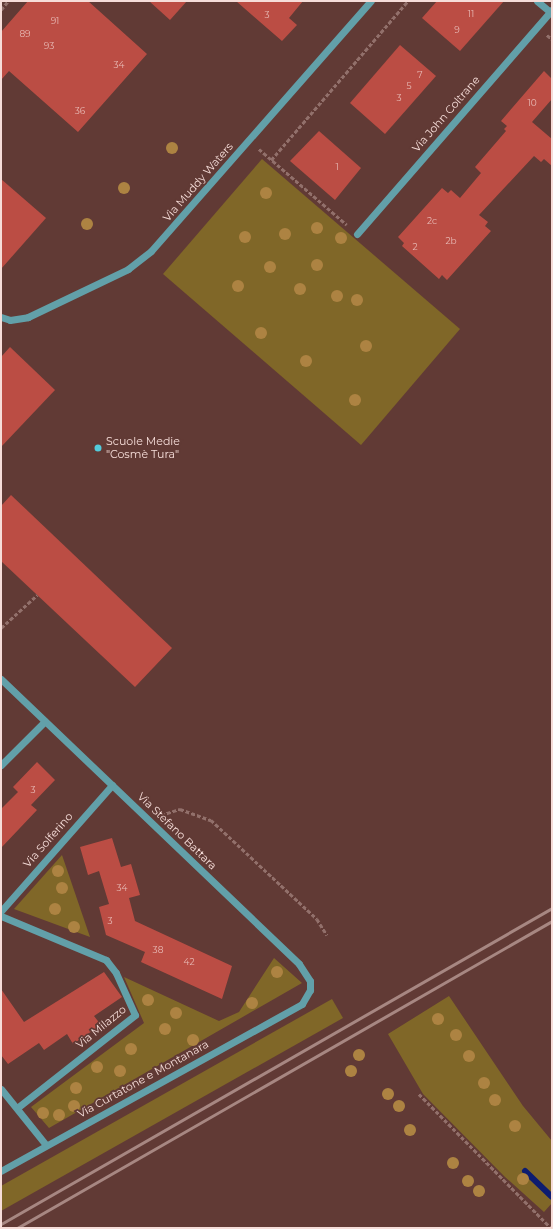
<!DOCTYPE html>
<meta charset="utf-8">
<style>
body{margin:0}
#map{position:relative;width:553px;height:1229px;overflow:hidden;background:#613a35;font-family:Montserrat,sans-serif}
div>[style]{position:absolute}
.green>*{inset:0;background:#806728}
.stream>*{height:6px;margin:-3px;padding:0 3px;transform-origin:3px;border-radius:3px;background:#0d1c70}
.building>*{inset:0;background:#bb4d44}
.path>*{height:2.5px;margin-top:-1.25px;transform-origin:0;background:repeating-linear-gradient(90deg,#92706b 0 4px,transparent 0 6px)}
.minor>*{height:7px;margin:-3.5px;padding:0 3.5px;transform-origin:3.5px;border-radius:3.5px;background:#62a0a9}
.rail>*{height:3px;margin:-1.5px;padding:0 1.5px;transform-origin:1.5px;border-radius:1.5px;background:#a78782}
.trees>*{width:12px;height:12px;margin:-6px;border-radius:50%;background:#ad8342}
.dots>*{width:11px;height:11px;translate:-50% -50%;box-sizing:border-box;border:2px solid #613a35;border-radius:50%}
span{translate:-50% -50%;white-space:nowrap;text-align:center;line-height:1.15;-webkit-text-stroke:3.5px #613a35;paint-order:stroke}
.number-label{font-size:9px;color:#e7b9b4}
.number-label span{-webkit-text-stroke-width:0}
.street-label{font-size:11px;color:#f6ddd9}
.poi-label{font-size:11px;color:#f6ddd9}
.left{translate:0 -50%;text-align:left}
.frame{position:absolute;inset:0;border:2px solid #f6ddd9;pointer-events:none}
</style>
<div id="map">
<div class="green">
<i style="clip-path:polygon(262px 159px,460px 329px,361px 445px,163px 274px)"></i>
<i style="clip-path:polygon(62px 855px,90px 937px,14px 909px)"></i>
<i style="clip-path:polygon(274px 958px,302px 983px,49px 1128px,31px 1107px,144px 1023px,124px 977px,219px 1021px,239px 1012px)"></i>
<i style="clip-path:polygon(449px 996px,523px 1106px,552px 1141px,552px 1203px,544px 1212px,504px 1176px,423px 1094px,388px 1034px)"></i>
<i style="clip-path:polygon(332px 999px,343px 1018px,1px 1211px,1px 1186px)"></i>
</div>
<div class="stream">
<i style="left:525px;top:1171px;width:37px;rotate:44deg"></i>
</div>
<div class="building">
<i style="clip-path:polygon(28px 1px,88px 1px,147px 54px,78px 132px,9px 71px,1px 80px,1px 32px)"></i>
<i style="clip-path:polygon(149px 1px,187px 1px,170px 20px)"></i>
<i style="clip-path:polygon(236px 1px,303px 1px,289px 18px,297px 25px,282px 41px)"></i>
<i style="clip-path:polygon(437px 1px,504px 1px,460px 51px,422px 18px)"></i>
<i style="clip-path:polygon(400px 45px,436px 76px,385px 134px,350px 103px)"></i>
<i style="clip-path:polygon(544px 71px,552px 79px,552px 99px,532px 122px,552px 139px,552px 166px,544px 159px,541px 162px,534px 156px,479px 215px,488px 222px,485px 226px,491px 231px,447px 280px,442px 275px,439px 279px,402px 246px,404px 243px,398px 237px,442px 188px,448px 193px,451px 190px,460px 198px,481px 173px,475px 167px,506px 131px,504px 129px,507px 126px,501px 121px)"></i>
<i style="clip-path:polygon(319px 131px,361px 168px,335px 200px,290px 161px)"></i>
<i style="clip-path:polygon(1px 179px,46px 218px,1px 269px)"></i>
<i style="clip-path:polygon(10px 347px,55px 390px,1px 447px,1px 357px)"></i>
<i style="clip-path:polygon(11px 495px,172px 648px,135px 687px,1px 561px,1px 506px)"></i>
<i style="clip-path:polygon(37px 762px,55px 780px,31px 805px,37px 810px,1px 848px,1px 809px,18px 792px,13px 787px)"></i>
<i style="clip-path:polygon(112px 838px,121px 867px,131px 864px,140px 895px,129px 898px,135px 921px,232px 966px,222px 999px,141px 962px,145px 952px,106px 935px,99px 907px,109px 904px,99px 871px,88px 875px,80px 847px)"></i>
<i style="clip-path:polygon(104px 972px,122px 997px,94px 1016px,101px 1025px,73px 1044px,67px 1034px,44px 1050px,39px 1043px,8px 1064px,1px 1055px,1px 989px,24px 1022px)"></i>
</div>
<div class="path">
<i style="left:1px;top:10px;width:11px;rotate:-52deg"></i>
<i style="left:547px;top:35px;width:6px;rotate:39deg"></i>
<i style="left:259px;top:149px;width:116px;rotate:40.8deg"></i>
<i style="left:271px;top:160px;width:210px;rotate:-49.3deg"></i>
<i style="left:1px;top:628px;width:49px;rotate:-42.5deg"></i>
<i style="left:161px;top:815px;width:20px;rotate:-18deg"></i>
<i style="left:180px;top:809px;width:33px;rotate:20deg"></i>
<i style="left:211px;top:820px;width:145px;rotate:43deg"></i>
<i style="left:317px;top:919px;width:19px;rotate:58deg"></i>
<i style="left:419px;top:1094px;width:188px;rotate:45.4deg"></i>
</div>
<div class="minor">
<i style="left:537px;top:1px;width:17px;rotate:40deg"></i>
<i style="left:357px;top:234px;width:297px;rotate:-49deg"></i>
<i style="left:1px;top:317px;width:9px;rotate:18deg"></i>
<i style="left:10px;top:320px;width:18px;rotate:-9deg"></i>
<i style="left:28px;top:317px;width:111px;rotate:-25.6deg"></i>
<i style="left:128px;top:269px;width:29px;rotate:-38deg"></i>
<i style="left:151px;top:251px;width:333px;rotate:-48.7deg"></i>
<i style="left:1px;top:679px;width:412px;rotate:43.7deg"></i>
<i style="left:299px;top:964px;width:20px;rotate:57deg"></i>
<i style="left:310px;top:981px;width:9px;rotate:90deg"></i>
<i style="left:310px;top:990px;width:16px;rotate:120deg"></i>
<i style="left:302px;top:1004px;width:344px;rotate:151deg"></i>
<i style="left:1px;top:765px;width:62px;rotate:-45deg"></i>
<i style="left:1px;top:911px;width:168px;rotate:-48.6deg"></i>
<i style="left:1px;top:916px;width:114px;rotate:22.7deg"></i>
<i style="left:106px;top:960px;width:16px;rotate:52deg"></i>
<i style="left:116px;top:973px;width:46px;rotate:65.7deg"></i>
<i style="left:135px;top:1015px;width:149px;rotate:141.8deg"></i>
<i style="left:1px;top:1089px;width:72px;rotate:51.2deg"></i>
</div>
<div class="rail">
<i style="left:1px;top:1224px;width:635px;rotate:-29.83deg"></i>
<i style="left:17px;top:1228px;width:617px;rotate:-29.85deg"></i>
</div>
<div class="trees">
<i style="left:172px;top:148px"></i>
<i style="left:124px;top:188px"></i>
<i style="left:266px;top:193px"></i>
<i style="left:87px;top:224px"></i>
<i style="left:317px;top:228px"></i>
<i style="left:285px;top:234px"></i>
<i style="left:245px;top:237px"></i>
<i style="left:341px;top:238px"></i>
<i style="left:317px;top:265px"></i>
<i style="left:270px;top:267px"></i>
<i style="left:238px;top:286px"></i>
<i style="left:300px;top:289px"></i>
<i style="left:337px;top:296px"></i>
<i style="left:357px;top:300px"></i>
<i style="left:261px;top:333px"></i>
<i style="left:366px;top:346px"></i>
<i style="left:306px;top:361px"></i>
<i style="left:355px;top:400px"></i>
<i style="left:58px;top:871px"></i>
<i style="left:62px;top:888px"></i>
<i style="left:55px;top:909px"></i>
<i style="left:74px;top:927px"></i>
<i style="left:277px;top:972px"></i>
<i style="left:148px;top:1000px"></i>
<i style="left:252px;top:1003px"></i>
<i style="left:176px;top:1013px"></i>
<i style="left:438px;top:1019px"></i>
<i style="left:165px;top:1029px"></i>
<i style="left:456px;top:1035px"></i>
<i style="left:193px;top:1040px"></i>
<i style="left:131px;top:1049px"></i>
<i style="left:359px;top:1055px"></i>
<i style="left:469px;top:1056px"></i>
<i style="left:97px;top:1067px"></i>
<i style="left:120px;top:1071px"></i>
<i style="left:351px;top:1071px"></i>
<i style="left:484px;top:1083px"></i>
<i style="left:76px;top:1088px"></i>
<i style="left:388px;top:1094px"></i>
<i style="left:495px;top:1100px"></i>
<i style="left:74px;top:1106px"></i>
<i style="left:399px;top:1106px"></i>
<i style="left:43px;top:1113px"></i>
<i style="left:59px;top:1115px"></i>
<i style="left:515px;top:1126px"></i>
<i style="left:410px;top:1130px"></i>
<i style="left:453px;top:1163px"></i>
<i style="left:523px;top:1179px"></i>
<i style="left:468px;top:1181px"></i>
<i style="left:479px;top:1191px"></i>
</div>
<div class="dots">
<i style="left:98px;top:448px;background:#53cbdb"></i>
</div>
<div class="number-label">
<span style="left:471px;top:14px">11</span>
<span style="left:267px;top:15px">3</span>
<span style="left:55px;top:21px">91</span>
<span style="left:457px;top:30px">9</span>
<span style="left:25px;top:34px">89</span>
<span style="left:49px;top:46px">93</span>
<span style="left:119px;top:65px">34</span>
<span style="left:420px;top:75px">7</span>
<span style="left:409px;top:86px">5</span>
<span style="left:399px;top:98px">3</span>
<span style="left:532px;top:103px">10</span>
<span style="left:80px;top:111px">36</span>
<span style="left:337px;top:167px">1</span>
<span style="left:432px;top:221px">2c</span>
<span style="left:451px;top:241px">2b</span>
<span style="left:415px;top:247px">2</span>
<span style="left:33px;top:790px">3</span>
<span style="left:122px;top:888px">34</span>
<span style="left:110px;top:921px">3</span>
<span style="left:158px;top:950px">38</span>
<span style="left:189px;top:962px">42</span>
</div>
<div class="street-label">
<span style="left:446px;top:114px;rotate:-49deg">Via John Coltrane</span>
<span style="left:198px;top:182px;rotate:-49deg">Via Muddy Waters</span>
<span style="left:177px;top:831px;rotate:44deg">Via Stefano Battara</span>
<span style="left:48px;top:840px;rotate:-49deg">Via Solferino</span>
<span style="left:101px;top:1027px;rotate:-39deg">Via Milazzo</span>
<span style="left:143px;top:1079px;rotate:-29deg">Via Curtatone e Montanara</span>
</div>
<div class="poi-label">
<span class="left" style="left:106px;top:448px">Scuole Medie<br>"Cosmè Tura"</span>
</div>
<div class="frame"></div>
</div>
